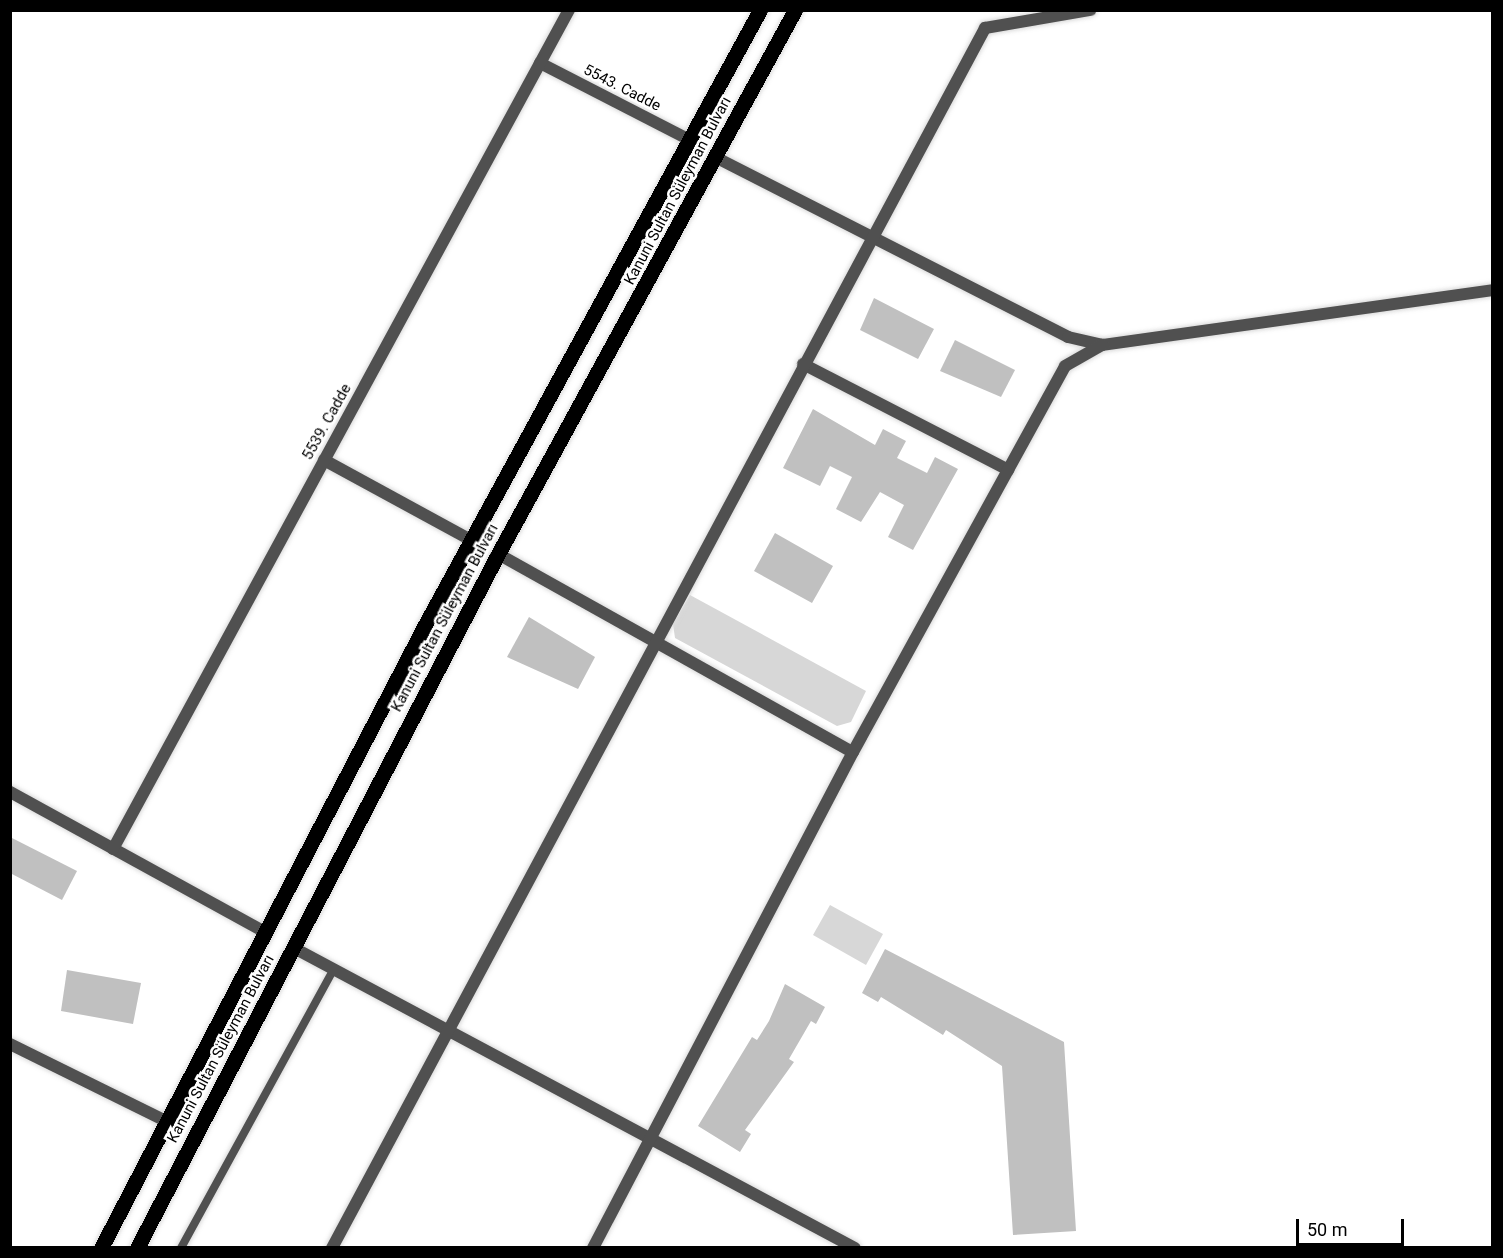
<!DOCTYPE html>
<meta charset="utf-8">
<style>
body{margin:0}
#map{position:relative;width:1503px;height:1258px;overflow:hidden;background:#fff;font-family:Roboto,sans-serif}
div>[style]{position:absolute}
.green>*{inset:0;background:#d7d7d7}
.building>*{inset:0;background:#c0c0c0}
.roads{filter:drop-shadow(0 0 2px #dbdbdb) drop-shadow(0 0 2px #dbdbdb)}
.service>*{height:8px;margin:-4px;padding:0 4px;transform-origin:4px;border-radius:4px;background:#505050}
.minor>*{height:12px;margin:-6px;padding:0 6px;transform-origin:6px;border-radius:6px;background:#505050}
.primary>*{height:15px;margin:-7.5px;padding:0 7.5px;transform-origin:7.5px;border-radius:7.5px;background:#000}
span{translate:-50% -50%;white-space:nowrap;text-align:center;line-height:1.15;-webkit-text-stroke:5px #fff;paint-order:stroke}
.street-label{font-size:15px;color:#000}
.frame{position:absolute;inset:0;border:12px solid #000;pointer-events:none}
.scale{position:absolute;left:1296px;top:1219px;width:108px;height:27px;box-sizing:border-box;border:3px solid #000;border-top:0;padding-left:8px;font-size:18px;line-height:21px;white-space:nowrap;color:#000;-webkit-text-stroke:4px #fff;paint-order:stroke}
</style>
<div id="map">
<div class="green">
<i style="clip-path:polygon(690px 595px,866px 691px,851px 722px,837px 726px,675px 638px,673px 624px)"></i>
<i style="clip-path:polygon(830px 905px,883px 934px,866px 965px,813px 935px)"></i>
</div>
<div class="building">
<i style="clip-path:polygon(874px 298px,934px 329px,918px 359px,860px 330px)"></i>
<i style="clip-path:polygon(955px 340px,1015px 370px,1001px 397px,940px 371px)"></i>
<i style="clip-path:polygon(813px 409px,875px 445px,883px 429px,906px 441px,897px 458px,927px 473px,935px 457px,958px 469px,913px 550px,888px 537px,904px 505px,880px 492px,861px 522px,836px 509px,852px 477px,830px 466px,820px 486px,783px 468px)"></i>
<i style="clip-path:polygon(775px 533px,833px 566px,812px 603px,754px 571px)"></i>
<i style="clip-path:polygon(529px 617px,595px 657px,578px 689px,507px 657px)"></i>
<i style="clip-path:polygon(10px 837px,77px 871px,62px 900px,10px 873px)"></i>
<i style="clip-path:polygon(885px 949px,1064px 1042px,1076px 1231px,1013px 1235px,1002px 1066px,946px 1030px,943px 1035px,881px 997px,878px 1002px,862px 993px)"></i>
<i style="clip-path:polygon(67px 970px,141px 983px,133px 1024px,61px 1011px)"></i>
<i style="clip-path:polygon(785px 984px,825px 1007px,816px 1024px,811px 1021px,789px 1059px,794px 1062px,745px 1130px,751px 1134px,740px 1152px,698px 1126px,752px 1037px,757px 1040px,769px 1021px)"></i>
</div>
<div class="roads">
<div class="service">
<i style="left:181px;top:1248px;width:318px;rotate:-61.3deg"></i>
</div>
<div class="minor">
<i style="left:540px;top:63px;width:169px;rotate:27.2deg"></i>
<i style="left:717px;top:158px;width:394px;rotate:27deg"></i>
<i style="left:1068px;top:337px;width:35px;rotate:13deg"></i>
<i style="left:1102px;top:345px;width:394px;rotate:-8deg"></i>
<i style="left:803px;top:364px;width:231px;rotate:27.3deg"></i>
<i style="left:324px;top:460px;width:167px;rotate:28.6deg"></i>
<i style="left:498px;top:554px;width:406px;rotate:29.2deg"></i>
<i style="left:10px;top:792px;width:291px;rotate:28.8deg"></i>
<i style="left:113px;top:849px;width:955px;rotate:-61.48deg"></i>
<i style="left:294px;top:948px;width:636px;rotate:28.14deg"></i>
<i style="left:10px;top:1044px;width:176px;rotate:26.3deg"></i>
<i style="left:332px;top:1248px;width:1384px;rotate:-61.84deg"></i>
<i style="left:985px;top:28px;width:107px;rotate:-9.7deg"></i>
<i style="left:593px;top:1248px;width:560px;rotate:-62.34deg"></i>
<i style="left:853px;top:752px;width:440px;rotate:-61.2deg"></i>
<i style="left:1065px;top:366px;width:43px;rotate:-29.6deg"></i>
</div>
<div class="primary">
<i style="left:101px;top:1248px;width:704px;rotate:-62.53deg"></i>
<i style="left:426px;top:623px;width:698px;rotate:-61.42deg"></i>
<i style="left:137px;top:1248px;width:782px;rotate:-62.52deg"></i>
<i style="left:498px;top:554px;width:620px;rotate:-61.37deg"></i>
</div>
</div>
<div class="street-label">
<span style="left:622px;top:88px;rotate:27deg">5543. Cadde</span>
<span style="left:678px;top:191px;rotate:-62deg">Kanuni Sultan Süleyman Bulvarı</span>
<span style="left:327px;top:422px;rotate:-61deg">5539. Cadde</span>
<span style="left:445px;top:618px;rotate:-62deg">Kanuni Sultan Süleyman Bulvarı</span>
<span style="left:221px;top:1049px;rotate:-62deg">Kanuni Sultan Süleyman Bulvarı</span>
</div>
<div class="frame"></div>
<div class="scale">50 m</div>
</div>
